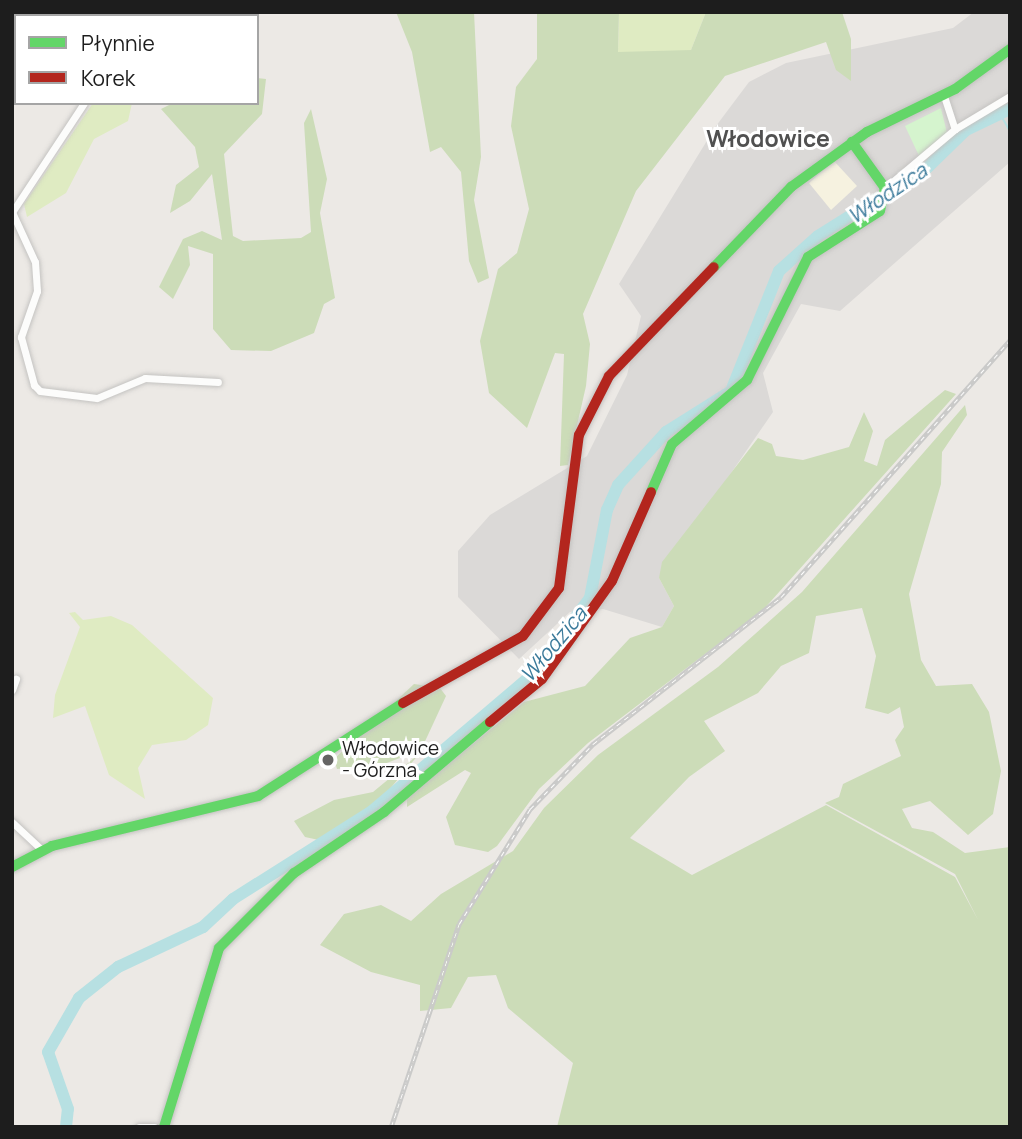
<!DOCTYPE html>
<meta charset="utf-8">
<style>
body{margin:0}
#map{position:relative;width:1022px;height:1139px;overflow:hidden;background:#ece9e5;font-family:Manrope,sans-serif}
div>[style]{position:absolute}
.residential>*{inset:0;background:#dbd9d7}
.education>*{inset:0;background:#f6f2e0}
.grass>*{inset:0;background:#dfebc2}
.forest>*{inset:0;background:#ccdcb8}
.park>*{inset:0;background:#d5f4ce}
.stream>*{height:2px;margin:-1px;padding:0 1px;transform-origin:1px;border-radius:1px;background:#b7e0e2}
.river>*{height:12px;margin:-6px;padding:0 6px;transform-origin:6px;border-radius:6px;background:#b7e0e2}
.roads{filter:drop-shadow(0 0 2px #c4c3c1) drop-shadow(0 0 2px #c4c3c1)}
.street>*{height:7px;margin:-3.5px;padding:0 3.5px;transform-origin:3.5px;border-radius:3.5px;background:#fcfcfb}
.fast>*{height:10px;margin:-5px;padding:0 5px;transform-origin:5px;border-radius:5px;background:#63d668}
.jam>*{height:10px;margin:-5px;padding:0 5px;transform-origin:5px;border-radius:5px;background:#b3261e}
.rail>*{height:4.5px;margin-top:-2.25px;transform-origin:0;background:repeating-linear-gradient(90deg,#fff 0 5px,#cacac9 0 10px);box-sizing:border-box;border-block:2px solid #cacac9}
.dots>*{width:19px;height:19px;translate:-50% -50%;box-sizing:border-box;border:4px solid #fff;border-radius:50%}
span{translate:-50% -50%;white-space:nowrap;text-align:center;line-height:1.15;-webkit-text-stroke:6px #fff;paint-order:stroke}
.poi-label{font-size:19px;color:#1d1d1d}
.left{translate:0 -50%;text-align:left}
.water-label{font-size:21px;color:#3c7b9b;font-style:italic}
.quarter-label{font-size:23px;color:#505050;font-weight:700}
.frame{position:absolute;inset:0;border:14px solid #1d1d1d;pointer-events:none}
.legend{position:absolute;left:14px;top:14px;width:245px;height:91px;box-sizing:border-box;background:#fff;border:2px solid #a5a5a5;margin:0;padding:9px 12px;list-style:none;font-size:21px;color:#1d1d1d}
.legend li{display:flex;align-items:center;gap:14px;height:35px}
.legend b{width:35px;border:2px solid #a5a5a5}
</style>
<div id="map">
<div class="residential">
<i style="clip-path:polygon(974px 12px,1010px 12px,1010px 162px,840px 311px,801px 304px,763px 373px,773px 412px,659px 578px,674px 606px,662px 627px,603px 609px,570px 612px,519px 659px,458px 597px,458px 551px,490px 515px,587px 456px,627px 375px,641px 316px,619px 284px,716px 126px,749px 82px,786px 63px,953px 28px)"></i>
</div>
<div class="education">
<i style="clip-path:polygon(834px 161px,857px 186px,831px 210px,809px 183px)"></i>
</div>
<div class="grass">
<i style="clip-path:polygon(619px 12px,706px 12px,691px 50px,666px 55px,618px 52px)"></i>
<i style="clip-path:polygon(93px 103px,132px 103px,128px 121px,94px 139px,66px 193px,27px 217px,24px 204px)"></i>
<i style="clip-path:polygon(75px 612px,83px 620px,111px 616px,132px 625px,213px 698px,208px 725px,186px 740px,152px 745px,138px 768px,145px 799px,109px 775px,85px 706px,53px 718px,55px 695px,80px 627px,69px 613px)"></i>
</div>
<div class="forest">
<i style="clip-path:polygon(396px 12px,474px 12px,481px 157px,474px 200px,489px 278px,478px 283px,469px 261px,461px 172px,441px 147px,430px 152px,412px 52px)"></i>
<i style="clip-path:polygon(537px 12px,619px 12px,618px 52px,691px 50px,706px 12px,842px 12px,851px 39px,851px 81px,836px 70px,826px 42px,725px 76px,636px 191px,583px 314px,590px 344px,586px 386px,568px 465px,560px 466px,564px 354px,555px 353px,527px 428px,489px 393px,480px 341px,498px 269px,517px 253px,529px 209px,511px 126px,516px 87px,537px 59px)"></i>
<i style="clip-path:polygon(257px 78px,266px 79px,262px 114px,224px 154px,233px 236px,243px 241px,301px 238px,311px 232px,304px 123px,311px 109px,327px 179px,320px 213px,335px 298px,324px 304px,314px 333px,271px 351px,231px 350px,213px 329px,213px 254px,188px 246px,190px 265px,173px 299px,159px 287px,183px 239px,202px 231px,222px 240px,212px 174px,190px 201px,170px 213px,176px 185px,199px 167px,195px 147px,161px 109px,173px 103px,257px 103px)"></i>
<i style="clip-path:polygon(945px 390px,956px 394px,763px 610px,588px 743px,539px 789px,497px 846px,488px 852px,455px 845px,446px 817px,471px 773px,465px 770px,407px 807px,407px 798px,524px 702px,585px 686px,630px 638px,662px 627px,674px 606px,659px 578px,662px 562px,758px 438px,772px 444px,776px 456px,803px 460px,849px 447px,864px 412px,873px 431px,864px 461px,877px 466px,885px 440px)"></i>
<i style="clip-path:polygon(evenodd,965px 405px,967px 415px,942px 452px,941px 484px,909px 594px,921px 660px,936px 686px,972px 684px,989px 712px,1001px 771px,993px 814px,968px 835px,930px 801px,902px 809px,912px 828px,933px 832px,965px 853px,1010px 847px,1010px 1127px,557px 1127px,573px 1063px,508px 1008px,496px 975px,468px 977px,451px 1008px,420px 1011px,420px 985px,371px 972px,320px 945px,344px 914px,381px 905px,411px 921px,441px 894px,513px 851px,544px 808px,598px 755px,718px 667px,802px 592px,965px 405px,862px 608px,876px 656px,865px 708px,888px 714px,900px 707px,904px 727px,895px 740px,901px 756px,843px 784px,839px 797px,825px 803px,955px 874px,978px 920px,955px 877px,826px 805px,692px 875px,630px 838px,689px 777px,725px 751px,704px 721px,758px 693px,781px 666px,809px 653px,816px 616px,862px 608px)"></i>
<i style="clip-path:polygon(414px 684px,440px 688px,446px 696px,421px 750px,384px 764px,337px 769px,334px 759px)"></i>
<i style="clip-path:polygon(419px 754px,364px 820px,328px 842px,305px 837px,294px 821px,334px 800px,373px 792px)"></i>
</div>
<div class="park">
<i style="clip-path:polygon(941px 108px,947px 133px,920px 158px,905px 126px)"></i>
</div>
<div class="stream">
<i style="left:1000px;top:114px;width:20px;rotate:60deg"></i>
</div>
<div class="river">
<i style="left:66px;top:1127px;width:18px;rotate:-84deg"></i>
<i style="left:68px;top:1109px;width:60px;rotate:-109.3deg"></i>
<i style="left:48px;top:1052px;width:62px;rotate:-60.1deg"></i>
<i style="left:79px;top:998px;width:50px;rotate:-38.5deg"></i>
<i style="left:118px;top:967px;width:94px;rotate:-25.2deg"></i>
<i style="left:203px;top:927px;width:41px;rotate:-43deg"></i>
<i style="left:233px;top:899px;width:165px;rotate:-32.3deg"></i>
<i style="left:372px;top:811px;width:210px;rotate:-40.4deg"></i>
<i style="left:532px;top:675px;width:96px;rotate:-53deg"></i>
<i style="left:590px;top:598px;width:90px;rotate:-79.1deg"></i>
<i style="left:607px;top:510px;width:27px;rotate:-66deg"></i>
<i style="left:618px;top:485px;width:72px;rotate:-47.8deg"></i>
<i style="left:666px;top:432px;width:77px;rotate:-32.2deg"></i>
<i style="left:731px;top:391px;width:129px;rotate:-68.2deg"></i>
<i style="left:779px;top:271px;width:52px;rotate:-41.9deg"></i>
<i style="left:818px;top:236px;width:130px;rotate:-32.1deg"></i>
<i style="left:928px;top:167px;width:53px;rotate:-44.2deg"></i>
<i style="left:966px;top:130px;width:49px;rotate:-25.5deg"></i>
</div>
<div class="roads">
<div class="street">
<i style="left:144px;top:16px;width:4px;rotate:-76deg"></i>
<i style="left:944px;top:96px;width:35px;rotate:72deg"></i>
<i style="left:84px;top:103px;width:131px;rotate:123.4deg"></i>
<i style="left:12px;top:212px;width:55px;rotate:65.3deg"></i>
<i style="left:35px;top:262px;width:29px;rotate:86deg"></i>
<i style="left:37px;top:291px;width:49px;rotate:109.2deg"></i>
<i style="left:21px;top:337px;width:50px;rotate:74.8deg"></i>
<i style="left:34px;top:385px;width:8px;rotate:45deg"></i>
<i style="left:40px;top:391px;width:57px;rotate:7deg"></i>
<i style="left:97px;top:398px;width:52px;rotate:-22.6deg"></i>
<i style="left:145px;top:378px;width:73px;rotate:3.1deg"></i>
<i style="left:885px;top:188px;width:92px;rotate:-40.1deg"></i>
<i style="left:955px;top:129px;width:64px;rotate:-31deg"></i>
<i style="left:12px;top:690px;width:12px;rotate:-70deg"></i>
<i style="left:12px;top:822px;width:41px;rotate:43deg"></i>
<i style="left:139px;top:1127px;width:15px"></i>
</div>
<div class="fast">
<i style="left:714px;top:267px;width:111px;rotate:-46.1deg"></i>
<i style="left:791px;top:187px;width:94px;rotate:-35.9deg"></i>
<i style="left:867px;top:132px;width:98px;rotate:-26deg"></i>
<i style="left:955px;top:89px;width:68px;rotate:-36deg"></i>
<i style="left:651px;top:492px;width:52px;rotate:-66.4deg"></i>
<i style="left:672px;top:444px;width:99px;rotate:-40.5deg"></i>
<i style="left:747px;top:380px;width:137px;rotate:-63.6deg"></i>
<i style="left:808px;top:257px;width:85px;rotate:-32.6deg"></i>
<i style="left:880px;top:211px;width:24px;rotate:-78deg"></i>
<i style="left:885px;top:188px;width:57px;rotate:-125.7deg"></i>
<i style="left:12px;top:867px;width:45px;rotate:-27.7deg"></i>
<i style="left:52px;top:846px;width:212px;rotate:-13.6deg"></i>
<i style="left:258px;top:796px;width:172px;rotate:-32.7deg"></i>
<i style="left:164px;top:1127px;width:187px;rotate:-72.9deg"></i>
<i style="left:219px;top:948px;width:106px;rotate:-45deg"></i>
<i style="left:294px;top:873px;width:109px;rotate:-34.1deg"></i>
<i style="left:384px;top:812px;width:139px;rotate:-40.3deg"></i>
</div>
<div class="jam">
<i style="left:403px;top:703px;width:137px;rotate:-29.2deg"></i>
<i style="left:523px;top:636px;width:60px;rotate:-53.1deg"></i>
<i style="left:559px;top:588px;width:154px;rotate:-82.6deg"></i>
<i style="left:579px;top:435px;width:66px;rotate:-63deg"></i>
<i style="left:609px;top:376px;width:151px;rotate:-46.1deg"></i>
<i style="left:490px;top:722px;width:67px;rotate:-39.6deg"></i>
<i style="left:542px;top:679px;width:120px;rotate:-54.5deg"></i>
<i style="left:612px;top:581px;width:97px;rotate:-66.3deg"></i>
</div>
</div>
<div class="rail">
<i style="left:391px;top:1127px;width:214px;rotate:-71.5deg"></i>
<i style="left:459px;top:924px;width:135px;rotate:-58.3deg"></i>
<i style="left:530px;top:809px;width:91px;rotate:-45.9deg"></i>
<i style="left:593px;top:744px;width:239px;rotate:-38deg"></i>
<i style="left:781px;top:597px;width:344px;rotate:-48.3deg"></i>
</div>
<div class="dots">
<i style="left:328px;top:760px;background:#656463"></i>
</div>
<div class="poi-label">
<span class="left" style="left:342px;top:760px">Włodowice<br>- Górzna</span>
</div>
<div class="water-label">
<span style="left:887px;top:193px;rotate:-34deg">Włodzica</span>
<span style="left:553px;top:644px;rotate:-50deg">Włodzica</span>
</div>
<div class="quarter-label">
<span style="left:768px;top:138px">Włodowice</span>
</div>
<div class="frame"></div>
<ul class="legend">
<li><b style="height:9px;background:#63d668"></b>Płynnie</li>
<li><b style="height:9px;background:#b3261e"></b>Korek</li>
</ul>
</div>
